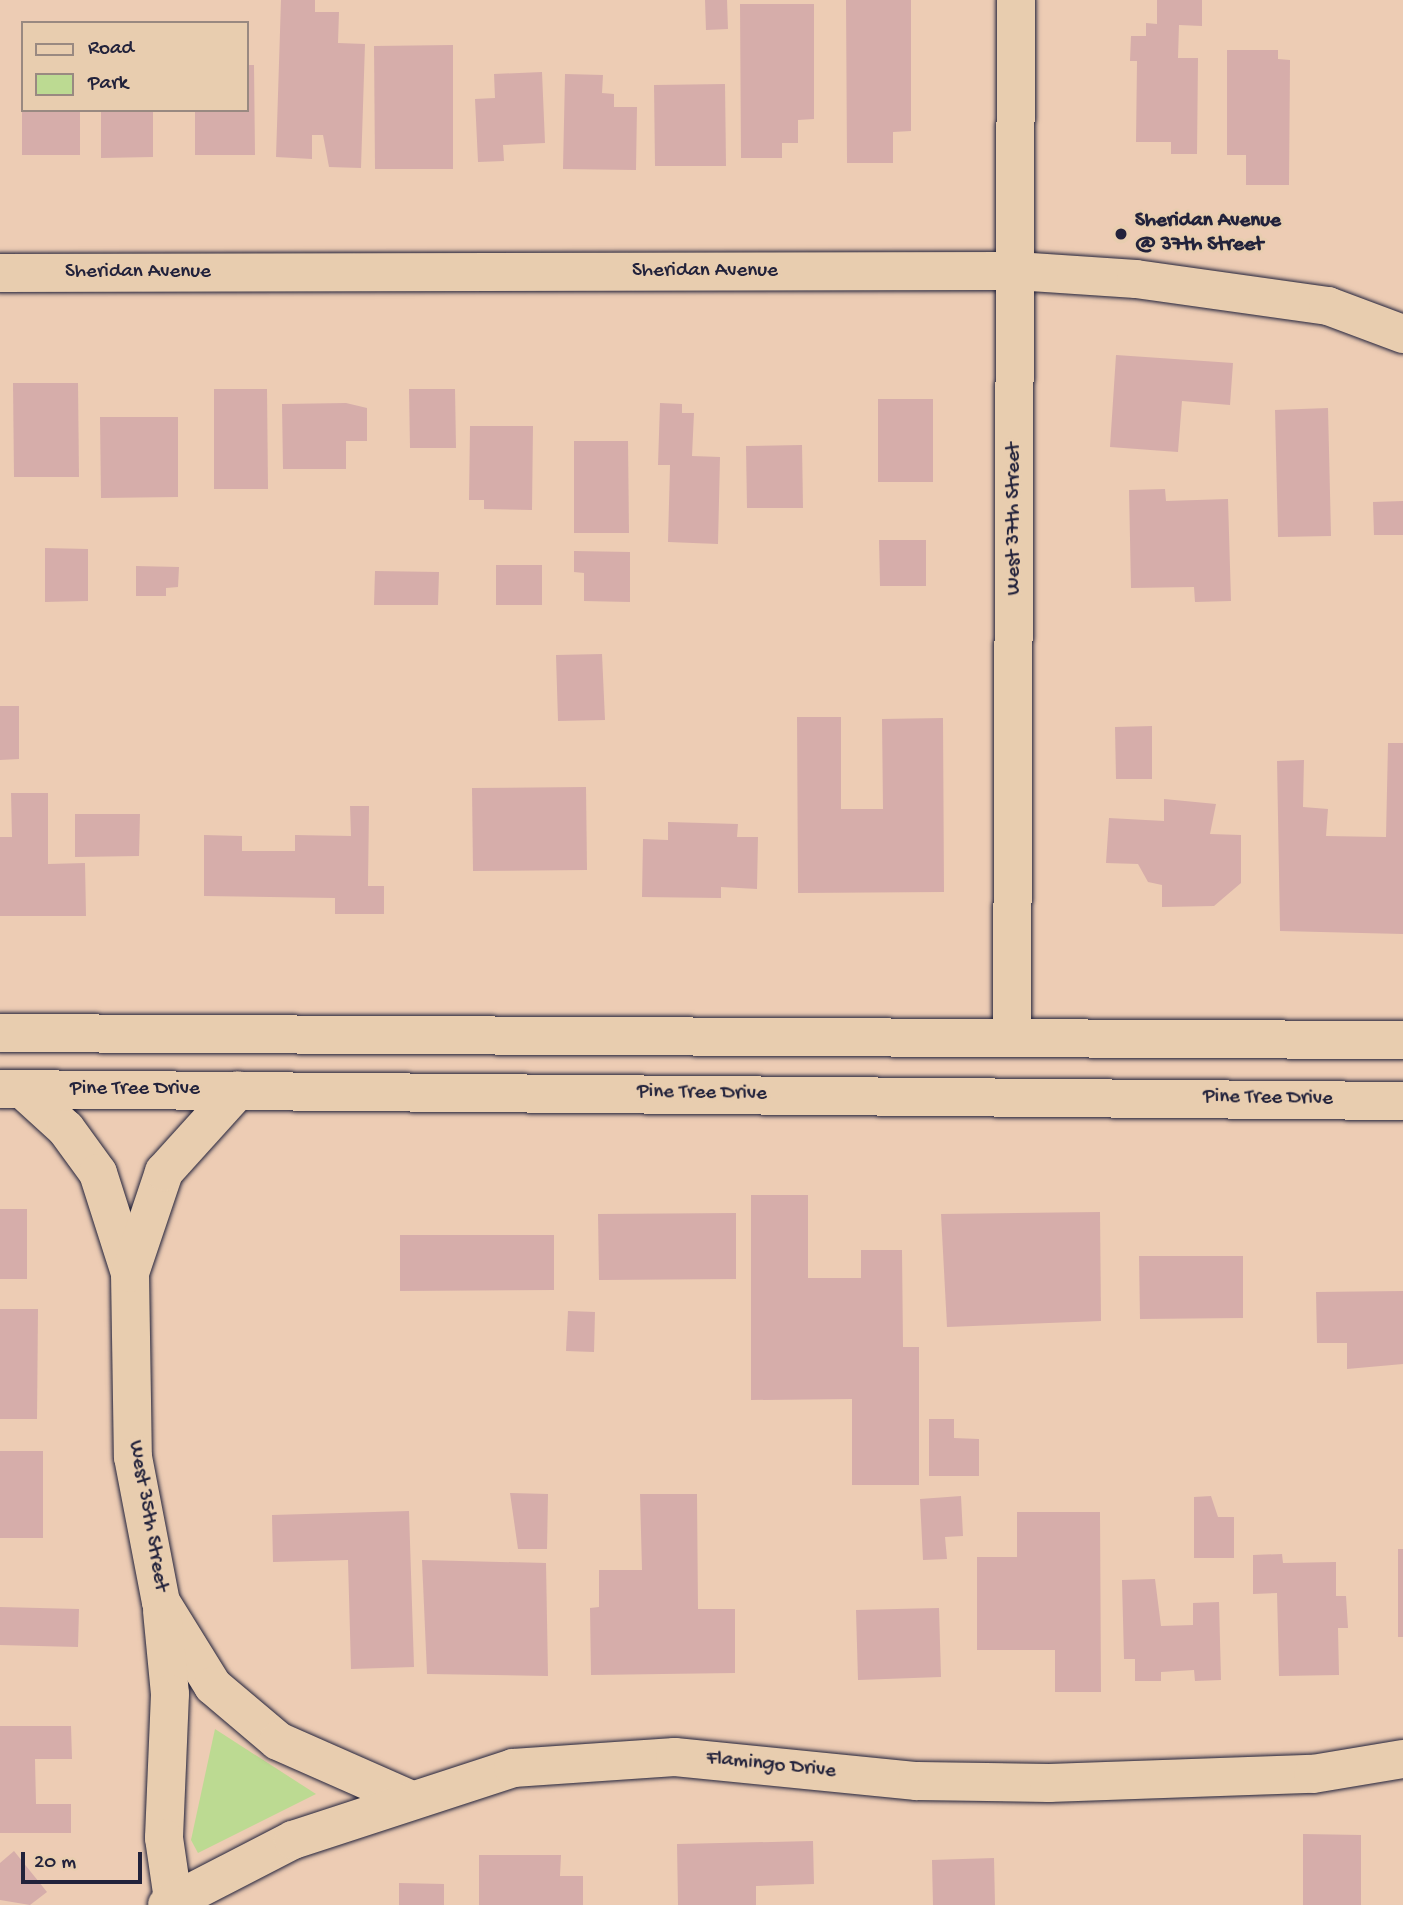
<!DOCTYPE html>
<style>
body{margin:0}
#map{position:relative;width:1403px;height:1905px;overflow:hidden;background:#edccb4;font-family:"Gochi Hand",sans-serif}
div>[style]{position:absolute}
.green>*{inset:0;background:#bcda92}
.building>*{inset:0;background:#d6adaa}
.roads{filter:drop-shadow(0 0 2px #22223b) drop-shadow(0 0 2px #22223b)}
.minor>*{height:38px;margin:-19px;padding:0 19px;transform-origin:19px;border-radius:19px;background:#e8cdaf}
.secondary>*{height:38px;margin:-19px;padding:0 19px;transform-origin:19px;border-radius:19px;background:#e8cdaf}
.dots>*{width:19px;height:19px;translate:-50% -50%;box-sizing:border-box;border:4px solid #e8cdaf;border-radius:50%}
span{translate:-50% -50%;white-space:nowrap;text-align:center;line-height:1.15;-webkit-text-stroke:6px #e8cdaf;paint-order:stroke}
.poi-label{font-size:21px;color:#22223b;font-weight:700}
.left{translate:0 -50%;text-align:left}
.street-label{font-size:21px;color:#22223b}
.legend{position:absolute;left:21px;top:21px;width:228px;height:91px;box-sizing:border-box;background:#e8cdaf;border:2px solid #998981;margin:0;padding:9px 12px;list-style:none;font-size:21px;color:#22223b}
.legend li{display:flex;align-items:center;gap:14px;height:35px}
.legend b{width:35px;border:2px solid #998981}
.scale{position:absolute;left:21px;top:1852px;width:121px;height:32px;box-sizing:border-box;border:4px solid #22223b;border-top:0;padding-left:9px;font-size:21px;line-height:24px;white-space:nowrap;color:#22223b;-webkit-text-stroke:5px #e8cdaf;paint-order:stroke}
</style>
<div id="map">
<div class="green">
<i style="clip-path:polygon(215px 1729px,316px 1794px,198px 1853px,191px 1840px)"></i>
</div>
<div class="building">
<i style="clip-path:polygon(281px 0,315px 0,315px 12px,339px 12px,338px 43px,365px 44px,361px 168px,329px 167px,323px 135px,312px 135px,312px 159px,276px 157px)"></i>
<i style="clip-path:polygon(705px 0,727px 0,728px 29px,706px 30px)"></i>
<i style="clip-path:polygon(846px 0,911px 0,911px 131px,893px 132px,893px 163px,847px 163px)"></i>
<i style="clip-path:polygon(1157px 0,1202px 0,1202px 26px,1179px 25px,1178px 58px,1198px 58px,1197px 154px,1171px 154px,1171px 142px,1136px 142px,1137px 61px,1130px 61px,1131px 36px,1146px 36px,1146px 23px,1157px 24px)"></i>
<i style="clip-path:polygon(740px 4px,814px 4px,814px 119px,798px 120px,798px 143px,782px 143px,782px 158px,741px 158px)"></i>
<i style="clip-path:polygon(453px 45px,453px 169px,375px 169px,374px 46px)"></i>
<i style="clip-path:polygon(1227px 50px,1278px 50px,1278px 59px,1290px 60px,1289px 185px,1246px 185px,1246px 155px,1227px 155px)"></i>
<i style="clip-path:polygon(247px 65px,254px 65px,255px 155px,195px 155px,195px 110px,247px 110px)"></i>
<i style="clip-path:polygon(542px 72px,545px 143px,503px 145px,504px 161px,478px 162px,475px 99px,495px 98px,494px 74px)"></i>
<i style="clip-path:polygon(565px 74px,603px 75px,602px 93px,614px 94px,614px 107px,637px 107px,636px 170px,563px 169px)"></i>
<i style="clip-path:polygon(725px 84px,726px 166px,655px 166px,654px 85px)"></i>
<i style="clip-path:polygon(22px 110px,80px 110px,80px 155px,22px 155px)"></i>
<i style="clip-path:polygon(101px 110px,153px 110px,153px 157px,101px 158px)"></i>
<i style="clip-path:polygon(1116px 355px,1233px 363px,1230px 405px,1182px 401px,1178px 452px,1110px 447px)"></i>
<i style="clip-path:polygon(13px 383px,78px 383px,79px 477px,14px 477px)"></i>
<i style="clip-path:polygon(214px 389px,267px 389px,268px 489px,214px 489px)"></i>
<i style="clip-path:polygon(409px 389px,455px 389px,456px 448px,410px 448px)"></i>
<i style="clip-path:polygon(878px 399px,933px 399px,933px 482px,878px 482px)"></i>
<i style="clip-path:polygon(346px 403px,367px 408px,367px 441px,346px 441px,346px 469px,283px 469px,282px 404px)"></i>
<i style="clip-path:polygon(660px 403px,682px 404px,682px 413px,694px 413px,692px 456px,720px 457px,718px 544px,668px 542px,670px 465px,658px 465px)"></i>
<i style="clip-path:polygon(1328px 408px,1331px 536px,1278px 537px,1275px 410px)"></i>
<i style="clip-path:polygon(100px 417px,178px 417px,178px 497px,101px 498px)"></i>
<i style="clip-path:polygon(470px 426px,533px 426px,532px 510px,484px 509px,484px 500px,469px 500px)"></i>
<i style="clip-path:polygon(574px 441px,628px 441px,629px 533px,574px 533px)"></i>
<i style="clip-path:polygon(802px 445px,803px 508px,747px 508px,746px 446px)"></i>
<i style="clip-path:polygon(1165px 489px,1166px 501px,1228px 499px,1231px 601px,1195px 602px,1194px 587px,1131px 588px,1129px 490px)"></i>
<i style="clip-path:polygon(1403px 501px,1403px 535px,1374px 535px,1373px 502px)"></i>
<i style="clip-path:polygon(879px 540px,926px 540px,926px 586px,880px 586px)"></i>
<i style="clip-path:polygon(45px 548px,88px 549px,88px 601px,45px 602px)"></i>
<i style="clip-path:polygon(574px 551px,630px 552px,630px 602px,584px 601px,584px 573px,574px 572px)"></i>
<i style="clip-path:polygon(496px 565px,542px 565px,542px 605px,496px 605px)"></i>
<i style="clip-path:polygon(136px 566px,179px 567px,178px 587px,166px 588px,166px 596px,136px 596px)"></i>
<i style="clip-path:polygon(375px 571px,439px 572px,438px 605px,374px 605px)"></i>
<i style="clip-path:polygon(602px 654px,605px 720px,558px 721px,556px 655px)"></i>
<i style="clip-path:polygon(0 706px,19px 706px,19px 759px,0 760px)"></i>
<i style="clip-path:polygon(797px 717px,841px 717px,841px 809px,883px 809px,882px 719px,943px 718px,944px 892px,798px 893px)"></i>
<i style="clip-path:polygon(1152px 726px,1152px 779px,1116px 779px,1115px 727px)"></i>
<i style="clip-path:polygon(1388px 743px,1403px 743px,1403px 934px,1280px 931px,1277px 761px,1304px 760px,1303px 807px,1328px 809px,1326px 836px,1386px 837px)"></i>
<i style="clip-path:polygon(586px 787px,587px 870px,473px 871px,472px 788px)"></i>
<i style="clip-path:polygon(11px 793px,48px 793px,48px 864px,85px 863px,86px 916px,0 916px,0 837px,12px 837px)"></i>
<i style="clip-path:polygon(1164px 799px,1216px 804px,1210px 834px,1241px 835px,1241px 883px,1214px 906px,1162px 907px,1162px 885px,1148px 882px,1138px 864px,1106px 863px,1109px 818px,1164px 821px)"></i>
<i style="clip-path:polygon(350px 806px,369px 806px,368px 886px,384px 886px,384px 914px,335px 914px,335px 898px,204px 896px,204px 835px,242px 836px,242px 851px,295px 851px,295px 835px,351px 836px)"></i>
<i style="clip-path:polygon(75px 814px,140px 814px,139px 856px,75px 857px)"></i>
<i style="clip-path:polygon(668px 822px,738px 824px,737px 837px,758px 837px,757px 889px,721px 887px,721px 898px,642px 897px,643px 839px,668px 840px)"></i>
<i style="clip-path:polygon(751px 1195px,808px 1195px,808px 1278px,861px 1278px,861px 1250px,902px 1250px,903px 1347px,919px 1347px,919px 1485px,852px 1485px,852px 1399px,751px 1400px)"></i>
<i style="clip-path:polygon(0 1209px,27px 1209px,27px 1279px,0 1279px)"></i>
<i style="clip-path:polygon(1100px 1212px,1101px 1321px,947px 1327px,941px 1214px)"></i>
<i style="clip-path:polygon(736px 1213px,736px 1279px,599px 1280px,598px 1214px)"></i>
<i style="clip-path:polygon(400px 1235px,554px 1235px,554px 1290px,400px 1291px)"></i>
<i style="clip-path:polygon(1139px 1256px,1243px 1256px,1243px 1318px,1140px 1319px)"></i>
<i style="clip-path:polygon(1403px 1291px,1403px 1364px,1347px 1369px,1347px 1343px,1317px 1343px,1316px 1292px)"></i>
<i style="clip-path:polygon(0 1309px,38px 1309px,37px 1419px,0 1419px)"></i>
<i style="clip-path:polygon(568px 1311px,595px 1312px,594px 1352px,566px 1351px)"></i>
<i style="clip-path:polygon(929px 1419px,954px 1419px,954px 1438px,979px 1439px,979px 1476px,929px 1476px)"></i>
<i style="clip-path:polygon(0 1451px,43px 1451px,43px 1538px,0 1538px)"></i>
<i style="clip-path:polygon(510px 1493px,548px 1494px,547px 1549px,518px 1549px)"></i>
<i style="clip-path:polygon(640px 1494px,697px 1494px,698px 1609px,735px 1609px,735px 1673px,591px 1675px,590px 1608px,599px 1607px,599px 1570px,642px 1570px)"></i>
<i style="clip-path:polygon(961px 1496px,963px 1536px,945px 1537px,947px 1559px,923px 1560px,920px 1499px)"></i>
<i style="clip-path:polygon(1211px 1496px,1218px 1517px,1234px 1517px,1234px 1558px,1194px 1558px,1194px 1497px)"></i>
<i style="clip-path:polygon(409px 1511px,414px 1667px,351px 1669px,348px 1560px,273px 1562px,272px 1515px)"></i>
<i style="clip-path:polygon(1017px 1512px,1100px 1512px,1101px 1692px,1055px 1692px,1055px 1650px,977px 1650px,977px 1557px,1017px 1557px)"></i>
<i style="clip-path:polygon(1398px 1549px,1403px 1549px,1403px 1637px,1398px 1637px)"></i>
<i style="clip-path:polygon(1282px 1554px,1283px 1563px,1336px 1562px,1336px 1596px,1346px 1596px,1348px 1628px,1338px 1628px,1339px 1675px,1279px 1676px,1277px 1593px,1253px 1594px,1253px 1555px)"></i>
<i style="clip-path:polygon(422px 1560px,546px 1563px,548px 1676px,427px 1674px)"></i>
<i style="clip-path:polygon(1155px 1579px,1161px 1626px,1193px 1625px,1193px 1603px,1219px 1602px,1221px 1680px,1195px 1681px,1194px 1670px,1161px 1672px,1161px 1681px,1135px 1681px,1135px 1659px,1124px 1659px,1122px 1580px)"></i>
<i style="clip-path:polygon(0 1607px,79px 1609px,78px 1647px,0 1645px)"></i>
<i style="clip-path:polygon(939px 1608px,941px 1677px,858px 1680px,856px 1610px)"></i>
<i style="clip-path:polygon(0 1726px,71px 1726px,72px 1759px,35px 1759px,36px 1804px,71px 1804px,71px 1833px,0 1833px)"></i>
<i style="clip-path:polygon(1303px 1834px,1361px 1835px,1361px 1905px,1303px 1905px)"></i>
<i style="clip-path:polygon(813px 1841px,814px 1884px,756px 1886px,756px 1905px,678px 1905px,677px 1844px)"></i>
<i style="clip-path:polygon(14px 1851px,47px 1892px,30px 1905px,0 1900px,0 1863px)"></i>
<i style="clip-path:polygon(479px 1855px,561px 1855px,560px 1876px,583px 1876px,583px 1905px,479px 1905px)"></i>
<i style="clip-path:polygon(994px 1858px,995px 1905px,933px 1905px,932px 1860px)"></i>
<i style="clip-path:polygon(399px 1883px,444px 1884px,444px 1905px,399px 1905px)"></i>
</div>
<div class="roads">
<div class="minor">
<i style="left:0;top:273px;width:1016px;rotate:-0.11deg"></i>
<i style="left:1016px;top:271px;width:120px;rotate:3.8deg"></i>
<i style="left:1136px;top:279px;width:194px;rotate:8deg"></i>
<i style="left:1328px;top:306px;width:80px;rotate:20.5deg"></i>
<i style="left:1012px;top:1038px;width:1038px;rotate:-89.78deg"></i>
<i style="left:22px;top:1089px;width:59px;rotate:42.3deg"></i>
<i style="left:66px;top:1129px;width:54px;rotate:54deg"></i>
<i style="left:98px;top:1173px;width:105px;rotate:72.3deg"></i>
<i style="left:130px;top:1273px;width:184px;rotate:89.1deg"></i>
<i style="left:133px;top:1457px;width:148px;rotate:79.1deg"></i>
<i style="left:161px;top:1602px;width:99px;rotate:58.2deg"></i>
<i style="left:213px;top:1686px;width:85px;rotate:40.2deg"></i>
<i style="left:278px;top:1741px;width:141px;rotate:23.8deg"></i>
<i style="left:130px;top:1273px;width:107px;rotate:-71.4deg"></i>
<i style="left:164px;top:1172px;width:110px;rotate:-47.9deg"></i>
<i style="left:162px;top:1611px;width:83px;rotate:84.5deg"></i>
<i style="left:170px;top:1694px;width:144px;rotate:92.4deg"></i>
<i style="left:164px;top:1838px;width:63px;rotate:81.7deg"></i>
<i style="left:167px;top:1905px;width:142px;rotate:-27.3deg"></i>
<i style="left:293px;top:1840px;width:231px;rotate:-18.1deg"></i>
<i style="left:513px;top:1768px;width:162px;rotate:-3.9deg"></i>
<i style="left:675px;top:1757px;width:243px;rotate:5.7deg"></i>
<i style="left:917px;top:1781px;width:132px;rotate:0.9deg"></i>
<i style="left:1049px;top:1783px;width:264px;rotate:-2deg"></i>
<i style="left:1313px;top:1774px;width:91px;rotate:-9.5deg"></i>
</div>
<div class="secondary">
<i style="left:0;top:1033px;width:1403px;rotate:0.29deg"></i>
<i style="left:0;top:1089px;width:1403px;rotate:0.49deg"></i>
</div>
</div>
<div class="dots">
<i style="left:1121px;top:234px;background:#22223b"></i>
</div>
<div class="poi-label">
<span class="left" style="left:1135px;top:234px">Sheridan Avenue<br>@ 37th Street</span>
</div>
<div class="street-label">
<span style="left:705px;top:272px">Sheridan Avenue</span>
<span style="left:138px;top:273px">Sheridan Avenue</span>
<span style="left:1015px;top:519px;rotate:-90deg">West 37th Street</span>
<span style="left:135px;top:1090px">Pine Tree Drive</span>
<span style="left:702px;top:1094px;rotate:1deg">Pine Tree Drive</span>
<span style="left:1268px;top:1099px;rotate:1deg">Pine Tree Drive</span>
<span style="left:147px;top:1516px;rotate:80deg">West 35th Street</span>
<span style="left:771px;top:1766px;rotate:6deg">Flamingo Drive</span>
</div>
<ul class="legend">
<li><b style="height:9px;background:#e8cdaf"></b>Road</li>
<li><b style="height:19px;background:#bcda92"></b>Park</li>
</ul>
<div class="scale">20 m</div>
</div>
